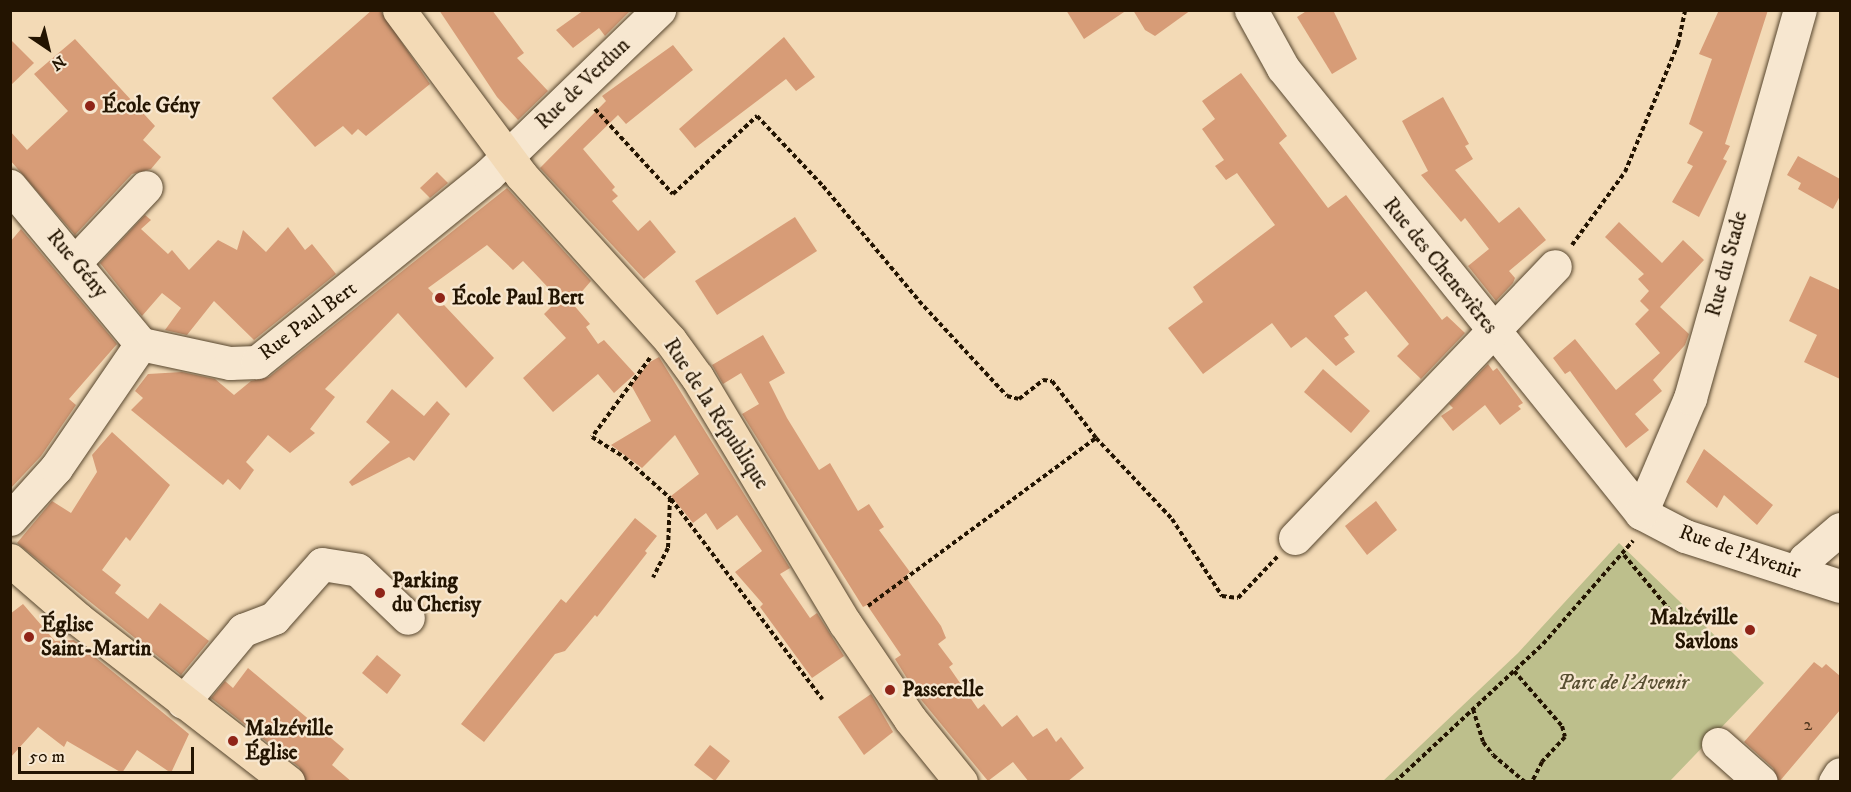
<!DOCTYPE html>
<meta charset="utf-8">
<style>
body{margin:0}
#map{position:relative;width:1851px;height:792px;overflow:hidden;background:#f3dab6;font-family:"IM FELL DW Pica",serif}
div>[style]{position:absolute}
.green>*{inset:0;background:#bdbf8c}
.building>*{inset:0;background:#d79c77}
.path>*{height:4px;margin-top:-2px;transform-origin:0;background:repeating-linear-gradient(90deg,#231401 0 4.5px,transparent 0 7.5px)}
.roads{filter:drop-shadow(0 0 2px #57462e) drop-shadow(0 0 2px #57462e)}
.minor>*{height:33px;margin:-16.5px;padding:0 16.5px;transform-origin:16.5px;border-radius:16.5px;background:#f7e7d0}
.major>*{height:33px;margin:-16.5px;padding:0 16.5px;transform-origin:16.5px;border-radius:16.5px;background:#f3dab6}
.dots>*{width:16px;height:16px;translate:-50% -50%;box-sizing:border-box;border:3px solid #f7e7d0;border-radius:50%}
span{translate:-50% -50%;white-space:nowrap;text-align:center;line-height:1.15;-webkit-text-stroke:4.5px #f7e7d0;paint-order:stroke}
.number-label{font-size:18px;color:#50361e}
.number-label span{-webkit-text-stroke-width:0}
.street-label{font-size:21px;color:#231401}
.poi-label{font-size:21px;color:#231401;font-weight:700}
.left{translate:0 -50%;text-align:left}
.right{translate:-100% -50%;text-align:right}
.park-label{font-size:21px;color:#595032;font-style:italic}
.frame{position:absolute;inset:0;border:12px solid #231401;pointer-events:none}
.north{position:absolute;left:18px;top:18px;width:60px;height:60px;-webkit-text-stroke:4px #f7e7d0;paint-order:stroke;rotate:145deg;font-size:16px;font-weight:700;line-height:24px;text-align:center;color:#231401}
.north::after{content:'';display:block;margin:auto;width:21px;height:27px;background:#231401;clip-path:polygon(50% 0,100% 100%,50% 72%,0 100%)}
.scale{position:absolute;left:18px;top:747px;width:176px;height:27px;box-sizing:border-box;border:3px solid #231401;border-top:0;padding-left:8px;font-size:18px;line-height:21px;white-space:nowrap;color:#231401;-webkit-text-stroke:4px #f7e7d0;paint-order:stroke}
</style>
<div id="map">
<div class="green">
<i style="clip-path:polygon(1619px 543px,1764px 683px,1670px 781px,1382px 782px,1518px 653px)"></i>
</div>
<div class="building">
<i style="clip-path:polygon(372px 10px,380px 10px,430px 84px,366px 136px,358px 129px,352px 135px,343px 126px,315px 147px,272px 98px)"></i>
<i style="clip-path:polygon(439px 10px,492px 10px,524px 53px,517px 58px,548px 91px,518px 120px,497px 97px)"></i>
<i style="clip-path:polygon(584px 10px,631px 10px,605px 36px,599px 28px,573px 48px,556px 30px)"></i>
<i style="clip-path:polygon(1066px 10px,1127px 10px,1084px 39px)"></i>
<i style="clip-path:polygon(1133px 10px,1191px 10px,1155px 36px,1145px 30px)"></i>
<i style="clip-path:polygon(1308px 10px,1333px 10px,1357px 59px,1332px 74px,1297px 17px)"></i>
<i style="clip-path:polygon(1719px 10px,1768px 10px,1725px 144px,1730px 146px,1723px 159px,1727px 161px,1699px 217px,1672px 202px,1693px 166px,1687px 163px,1703px 132px,1689px 124px,1712px 59px,1699px 54px)"></i>
<i style="clip-path:polygon(784px 37px,815px 77px,796px 91px,786px 79px,695px 148px,679px 129px)"></i>
<i style="clip-path:polygon(10px 39px,34px 63px,10px 86px)"></i>
<i style="clip-path:polygon(75px 39px,155px 126px,143px 140px,161px 157px,151px 169px,132px 174px,75px 235px,10px 160px,10px 131px,27px 150px,68px 111px,34px 74px)"></i>
<i style="clip-path:polygon(673px 45px,693px 70px,626px 124px,618px 115px,583px 149px,615px 187px,612px 190px,618px 196px,612px 201px,638px 231px,650px 220px,676px 252px,644px 279px,540px 168px,606px 101px,602px 96px)"></i>
<i style="clip-path:polygon(1241px 73px,1287px 136px,1279px 143px,1328px 208px,1346px 195px,1442px 320px,1447px 316px,1465px 333px,1421px 379px,1397px 356px,1409px 344px,1366px 291px,1334px 316px,1349px 335px,1344px 338px,1355px 352px,1336px 366px,1306px 337px,1291px 348px,1272px 323px,1203px 374px,1168px 328px,1203px 302px,1193px 287px,1275px 225px,1237px 173px,1226px 180px,1215px 166px,1224px 160px,1202px 129px,1215px 119px,1202px 101px)"></i>
<i style="clip-path:polygon(1443px 97px,1469px 144px,1465px 146px,1473px 159px,1455px 170px,1499px 223px,1519px 207px,1546px 240px,1509px 271px,1515px 278px,1513px 283px,1496px 301px,1468px 266px,1489px 249px,1465px 218px,1461px 222px,1421px 175px,1428px 171px,1402px 121px)"></i>
<i style="clip-path:polygon(1798px 156px,1840px 179px,1840px 196px,1833px 209px,1798px 189px,1801px 183px,1787px 175px)"></i>
<i style="clip-path:polygon(437px 172px,448px 183px,430px 198px,420px 188px)"></i>
<i style="clip-path:polygon(507px 188px,591px 281px,572px 303px,590px 324px,586px 327px,598px 344px,604px 340px,635px 374px,614px 393px,598px 374px,553px 412px,523px 378px,566px 338px,544px 314px,559px 299px,523px 261px,513px 270px,487px 245px,428px 288px,494px 358px,466px 388px,398px 313px,325px 389px,335px 397px,310px 429px,315px 433px,290px 453px,268px 435px,246px 462px,254px 470px,240px 490px,228px 479px,223px 485px,131px 410px,143px 398px,135px 391px,148px 374px,182px 372px,215px 379px,234px 395px,251px 381px,269px 377px)"></i>
<i style="clip-path:polygon(145px 215px,151px 220px,141px 229px,168px 254px,172px 250px,189px 270px,218px 240px,237px 250px,243px 230px,266px 252px,288px 227px,305px 250px,312px 244px,336px 274px,254px 340px,214px 301px,187px 335px,165px 330px,181px 308px,162px 293px,142px 316px,100px 263px)"></i>
<i style="clip-path:polygon(795px 217px,817px 251px,717px 315px,695px 281px)"></i>
<i style="clip-path:polygon(1619px 222px,1662px 263px,1683px 240px,1704px 260px,1660px 307px,1689px 334px,1685px 345px,1653px 380px,1662px 391px,1635px 414px,1649px 430px,1626px 448px,1570px 371px,1565px 374px,1553px 358px,1575px 339px,1616px 390px,1660px 353px,1635px 324px,1649px 310px,1640px 301px,1649px 291px,1638px 279px,1644px 274px,1605px 237px)"></i>
<i style="clip-path:polygon(21px 229px,117px 344px,69px 399px,76px 405px,41px 456px,10px 489px,10px 242px)"></i>
<i style="clip-path:polygon(1810px 276px,1840px 290px,1840px 379px,1804px 362px,1817px 335px,1789px 321px)"></i>
<i style="clip-path:polygon(763px 335px,785px 373px,769px 382px,787px 418px,819px 470px,830px 463px,858px 511px,869px 504px,884px 527px,879px 530px,910px 572px,905px 576px,941px 626px,946px 638px,938px 644px,953px 664px,949px 667px,978px 709px,984px 704px,1002px 727px,1017px 715px,1033px 737px,1047px 728px,1056px 742px,1061px 737px,1084px 768px,1067px 782px,1029px 782px,1013px 762px,988px 781px,918px 696px,895px 659px,901px 655px,867px 605px,863px 607px,742px 414px,759px 404px,741px 373px,723px 384px,712px 365px)"></i>
<i style="clip-path:polygon(659px 357px,790px 568px,780px 574px,810px 618px,817px 613px,844px 656px,812px 678px,760px 607px,763px 604px,735px 572px,762px 551px,737px 515px,717px 530px,706px 513px,693px 523px,671px 496px,699px 474px,675px 435px,642px 468px,611px 445px,651px 421px,631px 385px,650px 362px)"></i>
<i style="clip-path:polygon(1488px 364px,1493px 371px,1497px 368px,1523px 403px,1518px 406px,1521px 409px,1500px 425px,1485px 405px,1453px 431px,1441px 416px,1453px 408px,1449px 404px)"></i>
<i style="clip-path:polygon(1323px 369px,1370px 411px,1351px 433px,1304px 392px)"></i>
<i style="clip-path:polygon(392px 389px,424px 416px,437px 401px,450px 414px,414px 461px,409px 457px,352px 486px,349px 482px,390px 442px,366px 422px)"></i>
<i style="clip-path:polygon(112px 432px,170px 485px,130px 541px,126px 537px,102px 570px,121px 585px,115px 593px,148px 619px,160px 603px,209px 641px,181px 675px,17px 543px,52px 501px,71px 513px,97px 472px,92px 455px)"></i>
<i style="clip-path:polygon(1704px 449px,1773px 505px,1757px 525px,1724px 495px,1717px 508px,1686px 482px)"></i>
<i style="clip-path:polygon(1376px 501px,1397px 530px,1367px 555px,1345px 526px)"></i>
<i style="clip-path:polygon(635px 518px,657px 536px,645px 551px,647px 553px,597px 617px,595px 615px,565px 651px,555px 654px,484px 742px,461px 724px,561px 599px,566px 603px)"></i>
<i style="clip-path:polygon(23px 604px,55px 641px,74px 640px,189px 734px,171px 773px,137px 750px,122px 773px,67px 741px,64px 747px,38px 727px,10px 758px,10px 614px)"></i>
<i style="clip-path:polygon(377px 655px,401px 675px,387px 694px,362px 673px)"></i>
<i style="clip-path:polygon(1814px 662px,1822px 668px,1826px 664px,1840px 676px,1840px 710px,1779px 782px,1773px 768px,1744px 742px)"></i>
<i style="clip-path:polygon(248px 668px,344px 749px,332px 765px,352px 782px,306px 782px,299px 767px,211px 698px,225px 681px,233px 688px)"></i>
<i style="clip-path:polygon(871px 694px,893px 732px,864px 755px,838px 717px)"></i>
<i style="clip-path:polygon(710px 745px,730px 761px,715px 781px,694px 765px)"></i>
</div>
<div class="path">
<i style="left:595px;top:109px;width:115px;rotate:47.5deg"></i>
<i style="left:673px;top:194px;width:115px;rotate:-42.9deg"></i>
<i style="left:757px;top:116px;width:96px;rotate:46.7deg"></i>
<i style="left:823px;top:186px;width:150px;rotate:50.1deg"></i>
<i style="left:919px;top:301px;width:129px;rotate:47.2deg"></i>
<i style="left:1007px;top:396px;width:12px;rotate:14deg"></i>
<i style="left:1019px;top:399px;width:31px;rotate:-38deg"></i>
<i style="left:1043px;top:380px;width:9px;rotate:6deg"></i>
<i style="left:1052px;top:381px;width:72px;rotate:52.3deg"></i>
<i style="left:1572px;top:245px;width:90px;rotate:-54deg"></i>
<i style="left:1625px;top:172px;width:139px;rotate:-67.5deg"></i>
<i style="left:1678px;top:44px;width:35px;rotate:-78deg"></i>
<i style="left:650px;top:358px;width:98px;rotate:126.3deg"></i>
<i style="left:592px;top:437px;width:38px;rotate:32deg"></i>
<i style="left:624px;top:457px;width:62px;rotate:41.7deg"></i>
<i style="left:670px;top:498px;width:50px;rotate:92.3deg"></i>
<i style="left:668px;top:548px;width:33px;rotate:117deg"></i>
<i style="left:671px;top:499px;width:251px;rotate:52.9deg"></i>
<i style="left:1624px;top:555px;width:85px;rotate:50.3deg"></i>
<i style="left:868px;top:606px;width:283px;rotate:-36.4deg"></i>
<i style="left:1096px;top:438px;width:111px;rotate:46.8deg"></i>
<i style="left:1172px;top:519px;width:92px;rotate:57deg"></i>
<i style="left:1222px;top:596px;width:16px;rotate:7deg"></i>
<i style="left:1238px;top:598px;width:57px;rotate:-46.4deg"></i>
<i style="left:1514px;top:671px;width:73px;rotate:48.9deg"></i>
<i style="left:1562px;top:726px;width:11px;rotate:75deg"></i>
<i style="left:1565px;top:737px;width:34px;rotate:133deg"></i>
<i style="left:1542px;top:762px;width:22px;rotate:117deg"></i>
<i style="left:1473px;top:709px;width:34px;rotate:73deg"></i>
<i style="left:1483px;top:742px;width:16px;rotate:52deg"></i>
<i style="left:1493px;top:755px;width:42px;rotate:40.2deg"></i>
<i style="left:1395px;top:782px;width:202px;rotate:-43deg"></i>
<i style="left:1543px;top:644px;width:137px;rotate:-48.9deg"></i>
</div>
<div class="roads">
<div class="minor">
<i style="left:1251px;top:10px;width:66px;rotate:61.1deg"></i>
<i style="left:1283px;top:68px;width:571px;rotate:51.18deg"></i>
<i style="left:1641px;top:513px;width:50px;rotate:27.6deg"></i>
<i style="left:1685px;top:536px;width:163px;rotate:17.9deg"></i>
<i style="left:10px;top:186px;width:205px;rotate:50.3deg"></i>
<i style="left:75px;top:262px;width:103px;rotate:-46.6deg"></i>
<i style="left:141px;top:344px;width:91px;rotate:12.1deg"></i>
<i style="left:230px;top:363px;width:27px;rotate:-2deg"></i>
<i style="left:257px;top:362px;width:297px;rotate:-39deg"></i>
<i style="left:488px;top:175px;width:238px;rotate:-44deg"></i>
<i style="left:1641px;top:513px;width:125px;rotate:-66.9deg"></i>
<i style="left:1690px;top:398px;width:403px;rotate:-74.2deg"></i>
<i style="left:10px;top:519px;width:69px;rotate:-48deg"></i>
<i style="left:56px;top:468px;width:150px;rotate:-55.6deg"></i>
<i style="left:1295px;top:538px;width:376px;rotate:-46.3deg"></i>
<i style="left:1800px;top:573px;width:15px;rotate:-70deg"></i>
<i style="left:1805px;top:559px;width:46px;rotate:-40.6deg"></i>
<i style="left:183px;top:702px;width:94px;rotate:-50.2deg"></i>
<i style="left:243px;top:630px;width:33px;rotate:-21deg"></i>
<i style="left:274px;top:618px;width:72px;rotate:-48.4deg"></i>
<i style="left:322px;top:564px;width:36px;rotate:9deg"></i>
<i style="left:358px;top:570px;width:69px;rotate:43.8deg"></i>
<i style="left:1718px;top:744px;width:57px;rotate:41.5deg"></i>
<i style="left:1835px;top:782px;width:9px;rotate:-58deg"></i>
</div>
<div class="major">
<i style="left:399px;top:10px;width:205px;rotate:53.5deg"></i>
<i style="left:521px;top:175px;width:222px;rotate:47.9deg"></i>
<i style="left:670px;top:340px;width:46px;rotate:53.9deg"></i>
<i style="left:697px;top:377px;width:287px;rotate:59deg"></i>
<i style="left:845px;top:623px;width:116px;rotate:55.9deg"></i>
<i style="left:910px;top:719px;width:81px;rotate:51deg"></i>
<i style="left:10px;top:560px;width:90px;rotate:40.9deg"></i>
<i style="left:78px;top:619px;width:266px;rotate:37.8deg"></i>
</div>
</div>
<div class="dots">
<i style="left:90px;top:106px;background:#8f2418"></i>
<i style="left:440px;top:298px;background:#8f2418"></i>
<i style="left:380px;top:593px;background:#8f2418"></i>
<i style="left:1750px;top:630px;background:#8f2418"></i>
<i style="left:29px;top:637px;background:#8f2418"></i>
<i style="left:890px;top:690px;background:#8f2418"></i>
<i style="left:233px;top:741px;background:#8f2418"></i>
</div>
<div class="number-label">
<span style="left:1808px;top:725px">2</span>
</div>
<div class="street-label">
<span style="left:583px;top:84px;rotate:-44deg">Rue de Verdun</span>
<span style="left:77px;top:264px;rotate:50deg">Rue Gény</span>
<span style="left:1727px;top:264px;rotate:-75deg">Rue du Stade</span>
<span style="left:1440px;top:266px;rotate:51deg">Rue des Chenevières</span>
<span style="left:308px;top:321px;rotate:-37deg">Rue Paul Bert</span>
<span style="left:716px;top:414px;rotate:57deg">Rue de la République</span>
<span style="left:1740px;top:552px;rotate:19deg">Rue de l'Avenir</span>
</div>
<div class="poi-label">
<span class="left" style="left:102px;top:106px">École Gény</span>
<span class="left" style="left:452px;top:298px">École Paul Bert</span>
<span class="left" style="left:392px;top:593px">Parking<br>du Cherisy</span>
<span class="right" style="left:1738px;top:630px">Malzéville<br>Savlons</span>
<span class="left" style="left:41px;top:637px">Église<br>Saint-Martin</span>
<span class="left" style="left:902px;top:690px">Passerelle</span>
<span class="left" style="left:245px;top:741px">Malzéville<br>Église</span>
</div>
<div class="park-label">
<span style="left:1623px;top:683px">Parc de l’Avenir</span>
</div>
<div class="frame"></div>
<div class="north">N</div>
<div class="scale">50 m</div>
</div>
